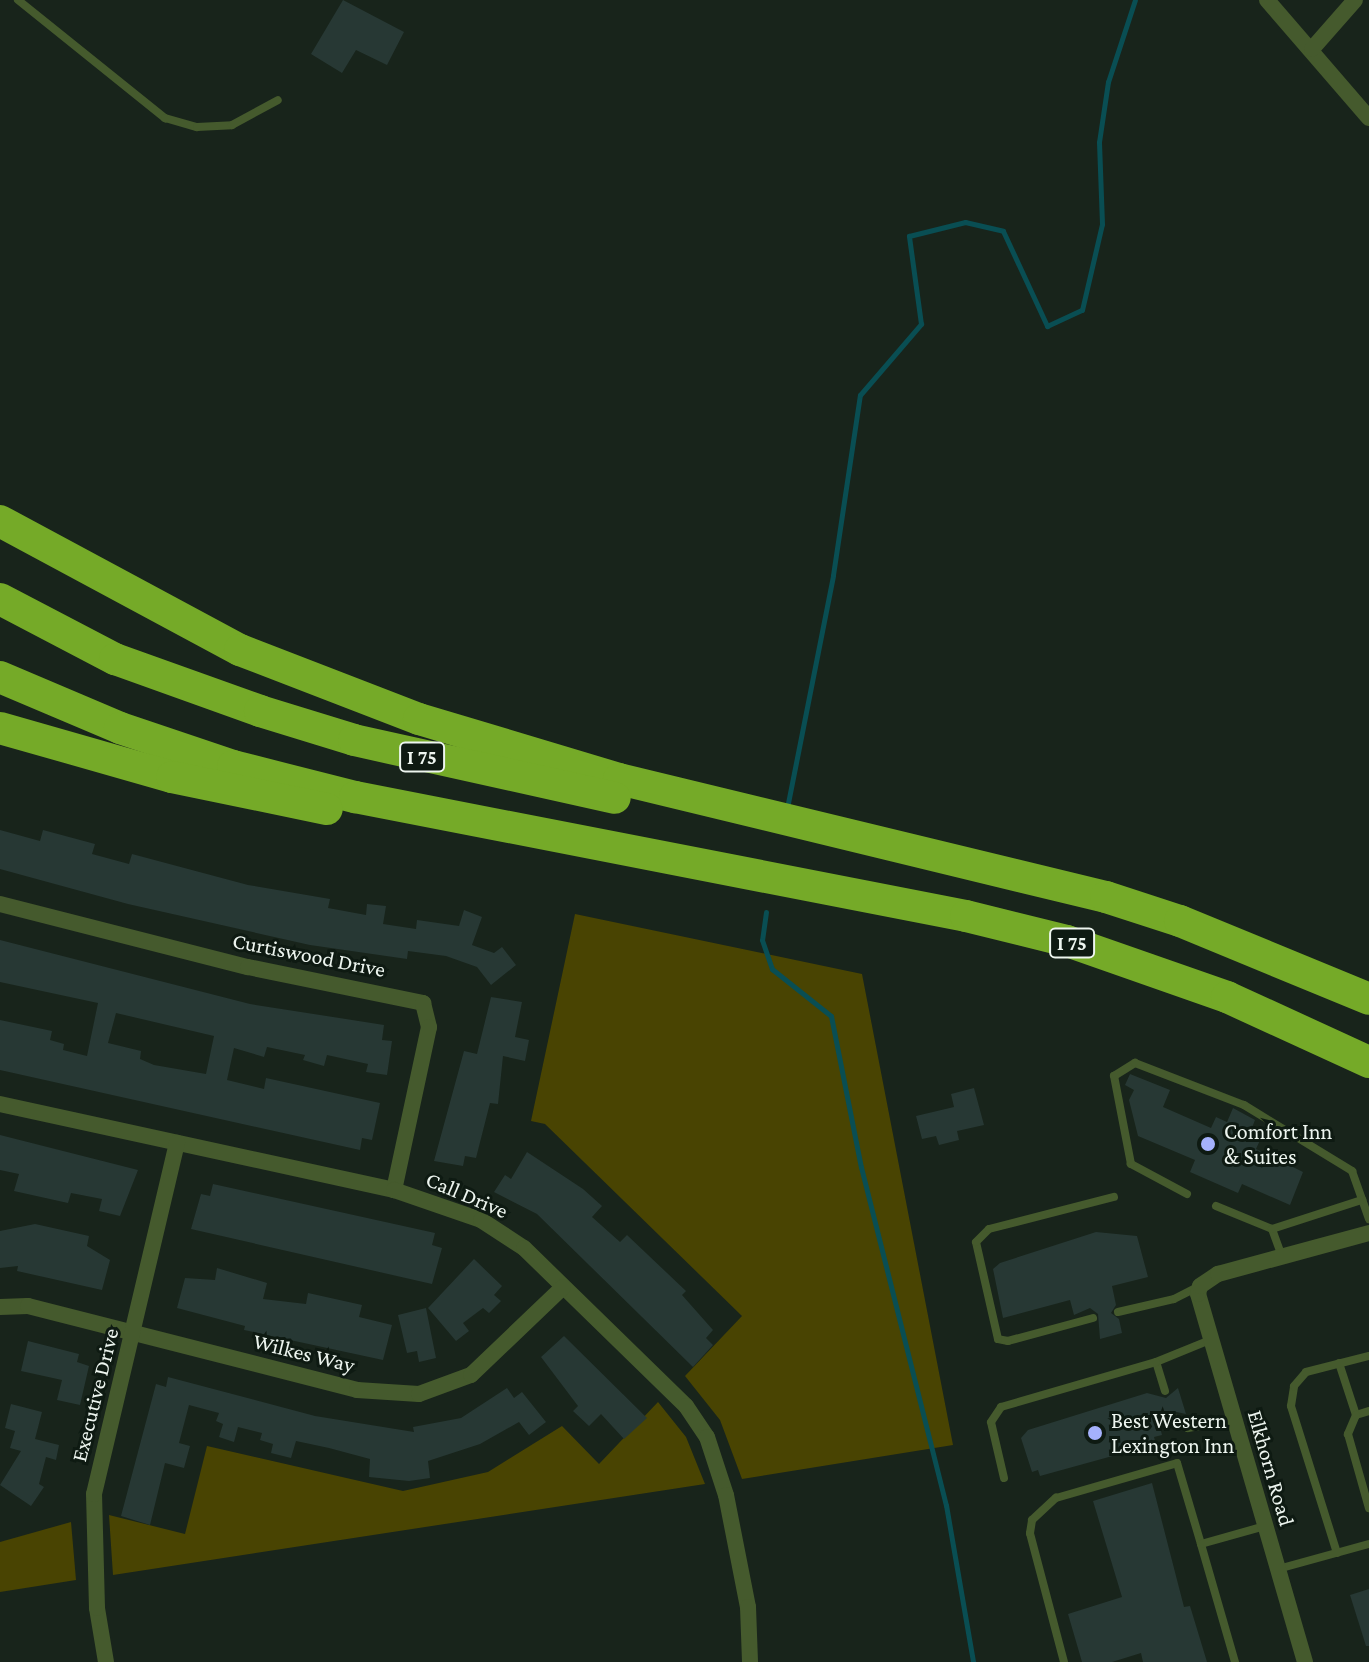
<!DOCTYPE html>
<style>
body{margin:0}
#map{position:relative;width:1369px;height:1662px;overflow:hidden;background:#18241b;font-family:"Crimson Pro",serif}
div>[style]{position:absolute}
.green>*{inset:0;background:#494402}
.stream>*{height:5px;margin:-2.5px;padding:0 2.5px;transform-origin:2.5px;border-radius:2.5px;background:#094e53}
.building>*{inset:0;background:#273834}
.lane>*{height:8px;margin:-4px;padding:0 4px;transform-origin:4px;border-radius:4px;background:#455a2d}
.street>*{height:16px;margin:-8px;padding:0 8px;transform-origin:8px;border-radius:8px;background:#455a2d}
.highway>*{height:32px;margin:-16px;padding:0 16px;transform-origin:16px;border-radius:16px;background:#75aa28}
.dots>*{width:22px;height:22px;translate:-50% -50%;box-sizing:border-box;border:4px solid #0e1a12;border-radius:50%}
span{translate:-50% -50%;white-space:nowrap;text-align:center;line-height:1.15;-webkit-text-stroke:6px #0e1a12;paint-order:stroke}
.shield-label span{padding:2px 6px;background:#0e1a12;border:2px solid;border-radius:6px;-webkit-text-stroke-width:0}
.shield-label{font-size:20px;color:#edf5ef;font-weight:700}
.street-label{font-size:22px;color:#edf5ef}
.poi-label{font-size:22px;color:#edf5ef}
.left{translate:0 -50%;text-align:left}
</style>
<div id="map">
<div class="green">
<i style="clip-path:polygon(575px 914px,862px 974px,953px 1445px,742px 1479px,720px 1420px,685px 1376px,742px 1316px,545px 1124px,531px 1121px)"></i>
<i style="clip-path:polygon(658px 1402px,686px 1437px,705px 1484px,113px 1575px,109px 1515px,185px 1534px,207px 1446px,403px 1491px,488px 1472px,562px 1426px,599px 1464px)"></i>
<i style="clip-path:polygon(71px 1522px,76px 1580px,0 1592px,0 1542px)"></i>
</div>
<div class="stream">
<i style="left:788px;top:803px;width:232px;rotate:-78.8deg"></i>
<i style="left:833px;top:575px;width:182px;rotate:-81.5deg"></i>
<i style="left:860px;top:395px;width:94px;rotate:-49.3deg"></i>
<i style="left:921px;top:324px;width:89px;rotate:-97.8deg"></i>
<i style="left:909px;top:236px;width:58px;rotate:-14deg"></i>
<i style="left:965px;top:222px;width:39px;rotate:13deg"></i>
<i style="left:1003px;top:231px;width:105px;rotate:65.1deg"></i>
<i style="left:1047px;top:326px;width:38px;rotate:-25deg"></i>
<i style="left:1082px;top:310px;width:88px;rotate:-76.9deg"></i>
<i style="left:1102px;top:224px;width:82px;rotate:-92.1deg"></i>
<i style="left:1099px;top:142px;width:61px;rotate:-81.5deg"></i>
<i style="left:1108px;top:82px;width:86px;rotate:-71.8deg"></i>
<i style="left:766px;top:912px;width:28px;rotate:98deg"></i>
<i style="left:762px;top:940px;width:31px;rotate:71deg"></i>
<i style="left:772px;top:969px;width:75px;rotate:38.5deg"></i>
<i style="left:831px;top:1016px;width:154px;rotate:78.8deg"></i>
<i style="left:861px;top:1167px;width:349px;rotate:75.9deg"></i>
<i style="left:946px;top:1505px;width:159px;rotate:80.2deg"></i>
</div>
<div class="building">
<i style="clip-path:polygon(343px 0,404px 32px,387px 65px,356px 50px,342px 73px,311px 54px)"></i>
<i style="clip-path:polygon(0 830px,40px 841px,43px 830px,95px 844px,92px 854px,129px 864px,132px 854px,248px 885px,330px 899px,328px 908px,366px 915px,367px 904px,386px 906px,383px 924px,416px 929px,417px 920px,459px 926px,464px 910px,482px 917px,472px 945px,494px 953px,502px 947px,516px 965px,491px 985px,477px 967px,446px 956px,408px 951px,407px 959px,310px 945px,128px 904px,0 869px)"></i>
<i style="clip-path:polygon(evenodd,0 940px,250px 1004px,384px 1025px,382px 1040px,392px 1041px,387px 1075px,366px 1072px,368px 1064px,327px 1055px,324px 1066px,303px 1060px,305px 1055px,267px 1047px,264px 1057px,234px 1048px,227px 1080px,264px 1089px,266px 1078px,380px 1103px,372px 1140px,362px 1138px,360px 1150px,0 1070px,0 1020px,52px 1031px,50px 1040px,64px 1044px,63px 1050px,87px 1056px,98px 1003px,0 982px,0 940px,116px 1013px,214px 1036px,206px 1074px,154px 1065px,140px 1059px,141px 1051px,108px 1043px,116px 1013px)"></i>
<i style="clip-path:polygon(491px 997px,522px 1002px,515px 1037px,529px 1040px,525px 1061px,503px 1056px,498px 1104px,490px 1103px,476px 1158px,465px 1156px,463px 1166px,434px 1161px,464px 1051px,477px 1054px)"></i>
<i style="clip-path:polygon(1130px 1074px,1170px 1090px,1163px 1107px,1211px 1128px,1216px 1117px,1227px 1122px,1233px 1108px,1255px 1120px,1250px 1133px,1261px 1138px,1256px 1149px,1303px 1172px,1290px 1205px,1242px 1184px,1238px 1193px,1190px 1172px,1195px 1160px,1138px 1136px,1129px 1100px,1134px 1090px,1125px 1085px)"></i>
<i style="clip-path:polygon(974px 1088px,984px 1125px,957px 1131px,959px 1140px,939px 1145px,936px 1136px,922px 1139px,916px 1116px,954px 1107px,951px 1094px)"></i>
<i style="clip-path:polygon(0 1135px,138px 1170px,120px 1216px,99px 1211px,102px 1199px,71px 1193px,68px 1203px,14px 1191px,19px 1174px,0 1170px)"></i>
<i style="clip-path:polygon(527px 1152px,583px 1189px,602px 1206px,592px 1217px,620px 1242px,627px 1235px,686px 1291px,682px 1295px,713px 1330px,706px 1338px,713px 1345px,693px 1367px,537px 1214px,494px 1192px,505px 1175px,511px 1179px)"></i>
<i style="clip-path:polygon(213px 1184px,435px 1233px,432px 1245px,442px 1248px,432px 1284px,191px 1229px,201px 1194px,210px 1196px)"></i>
<i style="clip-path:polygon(35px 1224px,89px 1236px,87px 1246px,110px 1260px,102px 1290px,17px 1271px,18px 1266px,0 1268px,0 1231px)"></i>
<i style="clip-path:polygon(1096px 1232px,1137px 1236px,1148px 1277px,1112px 1286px,1116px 1305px,1111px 1313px,1119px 1319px,1122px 1333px,1100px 1339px,1098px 1314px,1090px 1308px,1074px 1315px,1070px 1300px,1003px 1318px,993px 1269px,1000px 1263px)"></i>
<i style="clip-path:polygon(474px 1259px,502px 1286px,494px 1295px,501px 1301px,489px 1313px,483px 1308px,463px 1323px,469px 1331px,456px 1341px,428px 1308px)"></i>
<i style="clip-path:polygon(217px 1268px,267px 1283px,263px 1299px,306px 1304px,308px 1293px,362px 1305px,359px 1317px,392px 1325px,383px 1360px,244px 1330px,245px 1326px,177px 1308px,185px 1278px,215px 1280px)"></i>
<i style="clip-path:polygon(426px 1308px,436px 1358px,419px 1362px,417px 1351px,407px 1353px,398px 1315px)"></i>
<i style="clip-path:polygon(564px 1336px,647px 1418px,624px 1439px,601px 1414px,589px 1426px,573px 1411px,578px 1406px,541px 1357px)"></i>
<i style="clip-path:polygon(28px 1341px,79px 1354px,77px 1362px,89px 1366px,80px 1405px,57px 1400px,62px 1380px,21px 1371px)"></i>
<i style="clip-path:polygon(168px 1377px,315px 1416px,414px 1432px,413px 1427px,461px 1418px,507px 1388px,514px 1398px,522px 1392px,546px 1422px,529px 1435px,519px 1422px,480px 1444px,428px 1461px,430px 1478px,409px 1481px,369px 1477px,370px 1459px,329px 1448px,296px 1441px,291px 1458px,271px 1453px,273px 1444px,260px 1440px,262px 1433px,238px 1427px,234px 1442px,219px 1437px,223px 1424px,216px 1421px,219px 1413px,189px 1405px,179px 1443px,190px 1446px,184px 1468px,165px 1463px,150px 1525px,121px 1516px,156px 1384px,166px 1387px)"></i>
<i style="clip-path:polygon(1178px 1388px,1186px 1414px,1172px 1411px,1159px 1423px,1162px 1435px,1154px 1437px,1156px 1444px,1040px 1476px,1038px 1470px,1032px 1472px,1021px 1438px,1028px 1430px,1147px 1393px,1166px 1398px)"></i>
<i style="clip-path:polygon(11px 1404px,42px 1412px,35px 1439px,59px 1445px,56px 1460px,46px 1457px,39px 1484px,44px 1487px,31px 1506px,0 1485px,21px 1451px,10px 1448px,15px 1431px,5px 1428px)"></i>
<i style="clip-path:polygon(1152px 1483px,1184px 1607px,1190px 1606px,1207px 1662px,1143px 1662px,1141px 1653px,1112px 1662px,1082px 1662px,1068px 1614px,1122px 1597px,1093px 1501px)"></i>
<i style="clip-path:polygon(1369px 1589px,1369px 1646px,1366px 1646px,1350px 1595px)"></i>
</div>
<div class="lane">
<i style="left:18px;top:0;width:189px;rotate:38.8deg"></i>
<i style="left:165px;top:118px;width:33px;rotate:16deg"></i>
<i style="left:197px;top:127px;width:35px;rotate:-3deg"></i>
<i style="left:232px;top:125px;width:52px;rotate:-28.5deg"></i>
<i style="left:1187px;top:1194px;width:64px;rotate:-151.8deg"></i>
<i style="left:1131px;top:1164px;width:90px;rotate:-100.9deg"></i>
<i style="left:1114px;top:1076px;width:25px;rotate:-32deg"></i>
<i style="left:1135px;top:1063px;width:117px;rotate:21.1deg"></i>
<i style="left:1244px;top:1105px;width:127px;rotate:31.4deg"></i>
<i style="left:1352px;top:1171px;width:51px;rotate:70.5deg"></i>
<i style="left:1216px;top:1206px;width:61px;rotate:22.3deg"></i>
<i style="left:1272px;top:1229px;width:29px;rotate:70deg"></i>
<i style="left:1272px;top:1229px;width:95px;rotate:-17.9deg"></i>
<i style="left:1118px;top:1312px;width:57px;rotate:-13.1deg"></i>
<i style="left:1174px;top:1299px;width:29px;rotate:-27deg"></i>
<i style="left:1093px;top:1318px;width:88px;rotate:164.9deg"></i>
<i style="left:1008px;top:1341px;width:10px;rotate:-169deg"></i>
<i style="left:998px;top:1339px;width:99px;rotate:-102.8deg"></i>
<i style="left:976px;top:1242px;width:18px;rotate:-45deg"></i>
<i style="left:989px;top:1229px;width:129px;rotate:-14.4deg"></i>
<i style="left:1339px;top:1363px;width:55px;rotate:71.9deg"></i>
<i style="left:1356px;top:1415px;width:14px;rotate:-17deg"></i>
<i style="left:1165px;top:1391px;width:30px;rotate:-107deg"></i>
<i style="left:1156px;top:1362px;width:58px;rotate:-22.2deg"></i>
<i style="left:1356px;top:1415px;width:21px;rotate:113deg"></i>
<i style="left:1348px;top:1434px;width:77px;rotate:74.2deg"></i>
<i style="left:1174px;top:1418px;width:17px;rotate:36deg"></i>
<i style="left:1188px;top:1428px;width:47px;rotate:-9.9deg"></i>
<i style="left:1004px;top:1478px;width:57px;rotate:-103.1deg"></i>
<i style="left:991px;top:1422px;width:18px;rotate:-56deg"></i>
<i style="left:1001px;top:1407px;width:161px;rotate:-16.2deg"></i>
<i style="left:1337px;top:1553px;width:154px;rotate:-107.4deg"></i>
<i style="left:1291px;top:1406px;width:20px;rotate:-81deg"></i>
<i style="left:1294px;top:1386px;width:18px;rotate:-49deg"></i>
<i style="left:1306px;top:1372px;width:65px;rotate:-14.3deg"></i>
<i style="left:1278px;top:1569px;width:94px;rotate:-15.4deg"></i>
<i style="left:1064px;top:1662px;width:133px;rotate:-104.8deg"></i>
<i style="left:1030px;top:1533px;width:13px;rotate:-81deg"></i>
<i style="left:1032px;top:1520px;width:33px;rotate:-43deg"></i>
<i style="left:1056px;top:1498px;width:126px;rotate:-16.1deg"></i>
<i style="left:1177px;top:1463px;width:84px;rotate:73.5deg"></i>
<i style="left:1235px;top:1662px;width:123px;rotate:-106.1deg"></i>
<i style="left:1201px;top:1544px;width:66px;rotate:-15.7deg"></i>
</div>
<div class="street">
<i style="left:1267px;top:0;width:156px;rotate:49.2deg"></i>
<i style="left:1312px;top:49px;width:65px;rotate:-48.7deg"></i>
<i style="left:0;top:904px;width:256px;rotate:14.3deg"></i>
<i style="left:248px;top:967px;width:179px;rotate:11.6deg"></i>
<i style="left:423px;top:1003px;width:25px;rotate:76deg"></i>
<i style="left:429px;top:1027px;width:167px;rotate:102.1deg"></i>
<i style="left:0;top:1104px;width:403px;rotate:12.3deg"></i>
<i style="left:394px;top:1190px;width:92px;rotate:19deg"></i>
<i style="left:481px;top:1220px;width:51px;rotate:33.1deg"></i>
<i style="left:524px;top:1248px;width:226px;rotate:44.3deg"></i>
<i style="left:686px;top:1406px;width:37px;rotate:56deg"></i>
<i style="left:707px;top:1437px;width:61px;rotate:71.9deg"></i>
<i style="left:726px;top:1495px;width:114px;rotate:78.9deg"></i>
<i style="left:748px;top:1607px;width:55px;rotate:87.9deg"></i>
<i style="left:0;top:1307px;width:28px;rotate:-2deg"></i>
<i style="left:28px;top:1306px;width:340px;rotate:14.3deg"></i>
<i style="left:357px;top:1390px;width:62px;rotate:3.7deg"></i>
<i style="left:419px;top:1394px;width:55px;rotate:-20.1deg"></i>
<i style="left:471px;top:1375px;width:127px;rotate:-43.7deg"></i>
<i style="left:106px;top:1662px;width:55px;rotate:-99.5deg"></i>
<i style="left:97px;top:1608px;width:114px;rotate:-91.5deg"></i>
<i style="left:94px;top:1494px;width:361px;rotate:-76.7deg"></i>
<i style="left:1305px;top:1662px;width:383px;rotate:-106.2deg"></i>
<i style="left:1198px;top:1294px;width:8px;rotate:-76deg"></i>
<i style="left:1200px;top:1286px;width:22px;rotate:-34deg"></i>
<i style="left:1218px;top:1274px;width:156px;rotate:-15.2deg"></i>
</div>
<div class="highway">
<i style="left:0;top:521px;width:272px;rotate:28.3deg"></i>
<i style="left:240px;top:650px;width:192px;rotate:21.1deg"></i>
<i style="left:419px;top:719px;width:209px;rotate:16.7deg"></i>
<i style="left:619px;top:779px;width:501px;rotate:13.62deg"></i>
<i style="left:1106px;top:897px;width:78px;rotate:18deg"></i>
<i style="left:1180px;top:921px;width:204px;rotate:22.4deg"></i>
<i style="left:0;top:599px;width:130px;rotate:27.6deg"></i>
<i style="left:115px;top:659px;width:154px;rotate:19.7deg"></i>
<i style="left:260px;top:711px;width:98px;rotate:17.1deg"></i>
<i style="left:354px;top:740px;width:267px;rotate:12.5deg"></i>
<i style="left:0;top:677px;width:130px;rotate:23deg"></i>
<i style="left:120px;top:728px;width:119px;rotate:18.6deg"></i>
<i style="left:233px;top:766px;width:126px;rotate:14.3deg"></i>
<i style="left:355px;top:797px;width:622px;rotate:11.02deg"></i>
<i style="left:966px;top:916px;width:104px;rotate:13.9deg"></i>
<i style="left:1067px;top:941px;width:170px;rotate:19.3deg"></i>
<i style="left:1227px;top:997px;width:156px;rotate:24.6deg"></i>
<i style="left:0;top:728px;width:179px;rotate:15.9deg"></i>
<i style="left:172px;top:777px;width:158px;rotate:11.7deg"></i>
</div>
<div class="dots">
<i style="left:1208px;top:1144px;background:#a5b1fc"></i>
<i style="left:1095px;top:1433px;background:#a5b1fc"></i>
</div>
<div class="shield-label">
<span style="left:422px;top:757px">I 75</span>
<span style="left:1072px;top:943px">I 75</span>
</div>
<div class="street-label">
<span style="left:309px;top:955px;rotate:11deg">Curtiswood Drive</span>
<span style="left:467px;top:1195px;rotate:23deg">Call Drive</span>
<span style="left:304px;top:1353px;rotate:14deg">Wilkes Way</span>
<span style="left:95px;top:1395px;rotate:-76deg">Executive Drive</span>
<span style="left:1271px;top:1468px;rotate:74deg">Elkhorn Road</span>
</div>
<div class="poi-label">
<span class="left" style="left:1224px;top:1144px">Comfort Inn<br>&amp; Suites</span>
<span class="left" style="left:1111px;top:1433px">Best Western<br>Lexington Inn</span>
</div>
</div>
